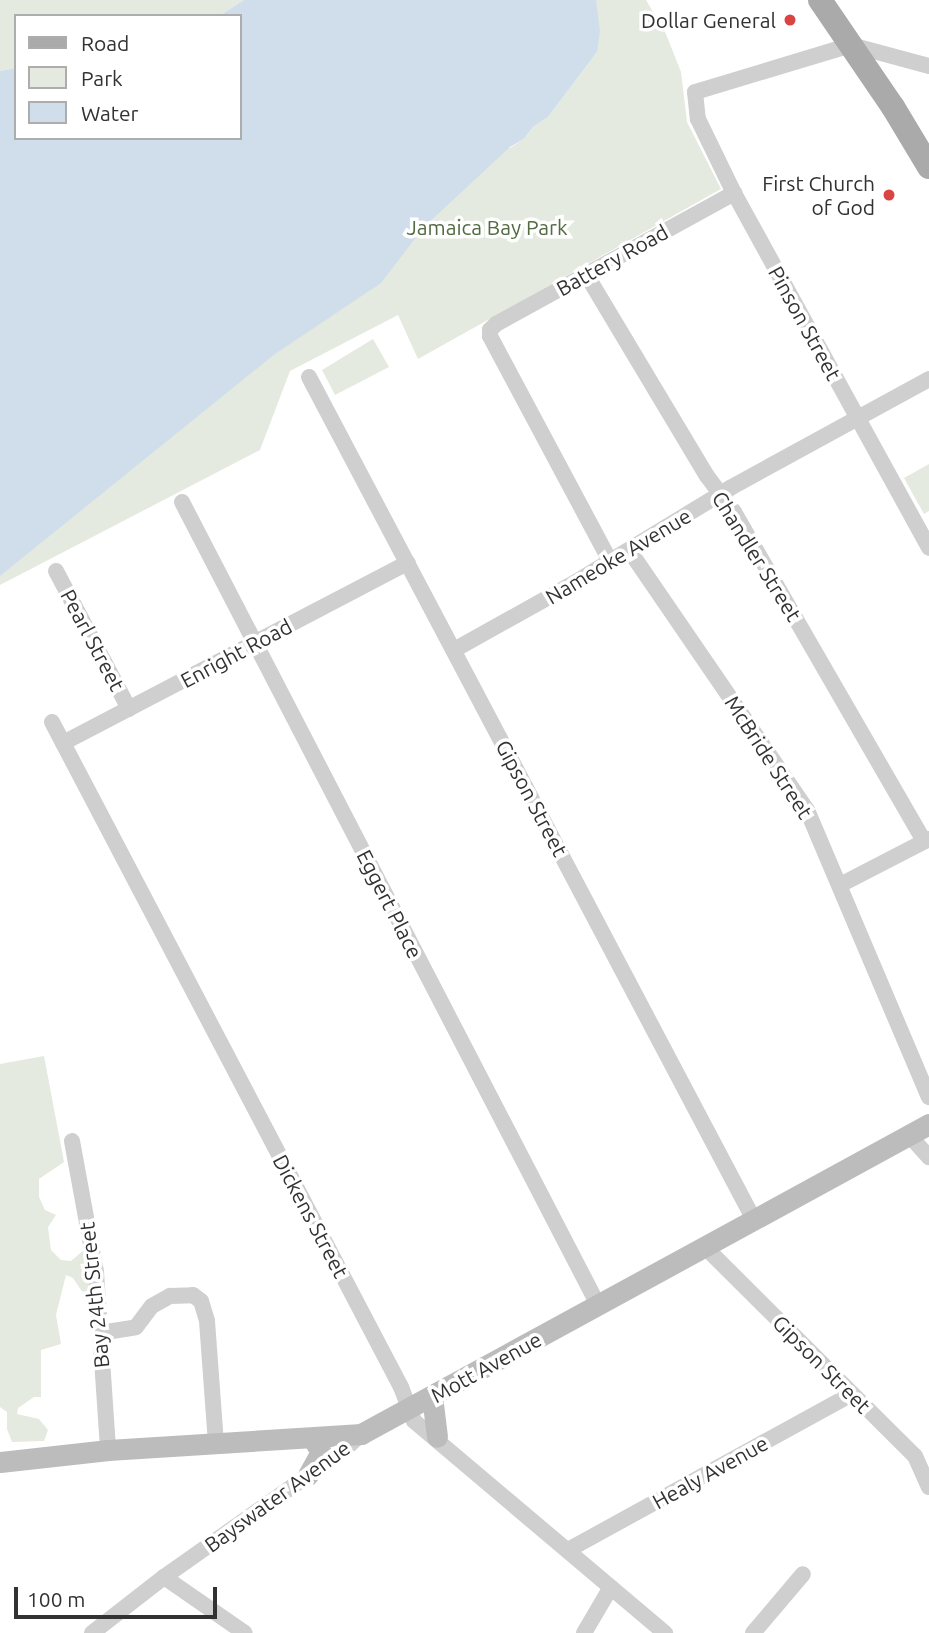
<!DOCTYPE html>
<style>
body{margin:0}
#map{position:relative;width:929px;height:1633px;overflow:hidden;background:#fff;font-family:Ubuntu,sans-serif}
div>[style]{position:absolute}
.green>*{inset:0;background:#e4eadf}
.water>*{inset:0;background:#d0deeb}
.street>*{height:16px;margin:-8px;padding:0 8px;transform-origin:8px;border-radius:8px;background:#cfcfcf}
.secondary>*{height:21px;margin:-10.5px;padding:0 10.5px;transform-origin:10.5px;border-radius:10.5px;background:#bcbcbc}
.primary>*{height:24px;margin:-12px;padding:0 12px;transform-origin:12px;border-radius:12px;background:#aaa}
.dots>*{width:19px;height:19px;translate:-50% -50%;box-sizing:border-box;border:4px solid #fff;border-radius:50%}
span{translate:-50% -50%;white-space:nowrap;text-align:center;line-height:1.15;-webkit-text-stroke:7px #fff;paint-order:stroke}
.poi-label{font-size:21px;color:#323232}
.right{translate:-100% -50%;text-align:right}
.park-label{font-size:21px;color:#526b42}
.street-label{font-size:21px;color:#323232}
.legend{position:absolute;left:14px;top:14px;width:228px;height:126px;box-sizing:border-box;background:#fff;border:2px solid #adadad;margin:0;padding:9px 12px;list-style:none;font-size:21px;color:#323232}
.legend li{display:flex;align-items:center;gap:14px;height:35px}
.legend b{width:35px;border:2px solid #adadad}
.scale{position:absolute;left:14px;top:1587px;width:203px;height:32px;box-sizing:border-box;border:4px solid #323232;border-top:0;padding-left:9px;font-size:21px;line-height:24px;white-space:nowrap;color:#323232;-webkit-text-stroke:5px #fff;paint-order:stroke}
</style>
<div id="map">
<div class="green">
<i style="clip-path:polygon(0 0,244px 0,219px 16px,16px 16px,16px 68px,0 71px)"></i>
<i style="clip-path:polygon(596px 0,646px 0,666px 34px,681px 72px,687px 122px,721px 189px,418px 359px,398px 315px,290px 371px,260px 450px,0 585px,0 466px,465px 145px,510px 148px,524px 139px,533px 127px,548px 117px,597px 52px)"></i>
<i style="clip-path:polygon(373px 339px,389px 367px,335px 395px,322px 370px)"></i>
<i style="clip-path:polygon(929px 464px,929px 511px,924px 514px,904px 478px)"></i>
<i style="clip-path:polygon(44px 1056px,64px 1162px,39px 1179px,39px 1197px,45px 1210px,56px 1215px,48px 1227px,51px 1250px,61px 1260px,71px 1261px,84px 1250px,90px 1276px,89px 1302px,73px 1278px,66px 1275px,56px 1315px,61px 1344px,41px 1350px,41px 1397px,34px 1397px,18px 1408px,17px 1414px,39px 1419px,48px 1430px,44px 1441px,12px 1442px,7px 1429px,7px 1412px,0 1407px,0 1064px)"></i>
</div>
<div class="water">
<i style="clip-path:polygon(244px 0,596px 0,600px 31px,597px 52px,548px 117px,533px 127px,524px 139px,510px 147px,424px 227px,381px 283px,275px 354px,0 576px,0 71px,16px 68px,16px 138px,240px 138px,240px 16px,219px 16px)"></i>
</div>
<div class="street">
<i style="left:929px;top:66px;width:81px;rotate:-164.9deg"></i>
<i style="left:851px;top:45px;width:163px;rotate:163.2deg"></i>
<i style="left:695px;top:92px;width:27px;rotate:84deg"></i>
<i style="left:698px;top:119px;width:82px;rotate:64.1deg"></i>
<i style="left:734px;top:193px;width:405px;rotate:61.2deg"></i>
<i style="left:586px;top:274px;width:235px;rotate:59.1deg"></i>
<i style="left:707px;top:476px;width:45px;rotate:53.1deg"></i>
<i style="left:734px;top:512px;width:380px;rotate:60deg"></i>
<i style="left:309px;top:377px;width:953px;rotate:62.17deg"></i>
<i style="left:182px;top:502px;width:904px;rotate:62.61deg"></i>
<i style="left:629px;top:550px;width:315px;rotate:55.6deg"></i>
<i style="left:807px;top:810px;width:312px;rotate:67deg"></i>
<i style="left:610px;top:561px;width:255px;rotate:-118.1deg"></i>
<i style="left:490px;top:336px;width:6px;rotate:-90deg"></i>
<i style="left:490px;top:330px;width:8px;rotate:-45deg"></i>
<i style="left:496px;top:324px;width:272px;rotate:-28.8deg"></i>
<i style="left:56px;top:571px;width:156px;rotate:62.1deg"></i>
<i style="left:454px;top:650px;width:137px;rotate:-29.2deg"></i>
<i style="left:574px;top:583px;width:183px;rotate:-31.3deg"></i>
<i style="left:730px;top:488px;width:227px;rotate:-28.7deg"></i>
<i style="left:52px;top:722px;width:751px;rotate:62.31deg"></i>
<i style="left:401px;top:1387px;width:36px;rotate:69deg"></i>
<i style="left:414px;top:1421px;width:329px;rotate:40.2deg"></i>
<i style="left:63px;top:743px;width:389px;rotate:-27.6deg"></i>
<i style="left:840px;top:885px;width:100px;rotate:-27.3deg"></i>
<i style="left:909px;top:1135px;width:30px;rotate:48deg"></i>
<i style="left:72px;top:1141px;width:133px;rotate:79.6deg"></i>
<i style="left:96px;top:1272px;width:178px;rotate:86.1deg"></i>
<i style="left:705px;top:1247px;width:296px;rotate:44.9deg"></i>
<i style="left:915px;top:1456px;width:34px;rotate:66deg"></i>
<i style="left:100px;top:1333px;width:36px;rotate:-9deg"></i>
<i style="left:136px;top:1327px;width:26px;rotate:-53deg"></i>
<i style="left:152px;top:1306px;width:21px;rotate:-29deg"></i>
<i style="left:170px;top:1296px;width:23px;rotate:-2deg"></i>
<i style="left:193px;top:1295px;width:10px;rotate:37deg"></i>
<i style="left:201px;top:1301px;width:21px;rotate:73deg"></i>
<i style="left:207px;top:1321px;width:122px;rotate:85.8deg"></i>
<i style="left:568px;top:1550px;width:324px;rotate:-28.8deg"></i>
<i style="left:164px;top:1577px;width:98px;rotate:34.7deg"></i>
<i style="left:92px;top:1633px;width:91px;rotate:-37.9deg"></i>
<i style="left:164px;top:1577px;width:220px;rotate:-35.2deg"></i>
<i style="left:344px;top:1450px;width:23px;rotate:-43deg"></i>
<i style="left:584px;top:1633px;width:53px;rotate:-59.6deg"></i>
<i style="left:753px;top:1633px;width:77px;rotate:-49.7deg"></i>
</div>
<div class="secondary">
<i style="left:432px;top:1396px;width:41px;rotate:83deg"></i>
<i style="left:0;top:1462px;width:109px;rotate:-6.3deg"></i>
<i style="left:108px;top:1450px;width:254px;rotate:-3.6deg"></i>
<i style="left:361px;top:1434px;width:647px;rotate:-28.62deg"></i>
<i style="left:308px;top:1475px;width:26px;rotate:-61deg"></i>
<i style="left:321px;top:1452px;width:15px;rotate:-122deg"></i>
</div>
<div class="primary">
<i style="left:820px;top:0;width:130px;rotate:55.7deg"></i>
<i style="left:893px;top:107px;width:70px;rotate:59deg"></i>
</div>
<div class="dots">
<i style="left:790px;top:20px;background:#da4544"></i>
<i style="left:889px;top:195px;background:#da4544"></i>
</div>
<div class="poi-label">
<span class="right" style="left:776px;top:20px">Dollar General</span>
<span class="right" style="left:875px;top:195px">First Church<br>of God</span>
</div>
<div class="park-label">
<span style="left:487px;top:227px">Jamaica Bay Park</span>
</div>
<div class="street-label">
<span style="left:612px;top:260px;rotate:-29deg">Battery Road</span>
<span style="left:805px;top:323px;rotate:61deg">Pinson Street</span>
<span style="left:618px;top:556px;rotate:-31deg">Nameoke Avenue</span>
<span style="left:757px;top:556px;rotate:58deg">Chandler Street</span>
<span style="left:93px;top:640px;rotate:62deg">Pearl Street</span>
<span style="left:236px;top:653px;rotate:-28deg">Enright Road</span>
<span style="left:769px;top:757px;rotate:57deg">McBride Street</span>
<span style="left:532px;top:798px;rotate:62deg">Gipson Street</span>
<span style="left:390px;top:904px;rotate:63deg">Eggert Place</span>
<span style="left:311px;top:1216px;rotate:62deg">Dickens Street</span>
<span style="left:94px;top:1295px;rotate:-96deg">Bay 24th Street</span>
<span style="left:822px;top:1364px;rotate:45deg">Gipson Street</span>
<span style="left:486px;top:1367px;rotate:-29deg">Mott Avenue</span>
<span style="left:710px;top:1472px;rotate:-29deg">Healy Avenue</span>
<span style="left:277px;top:1496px;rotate:-36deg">Bayswater Avenue</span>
</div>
<ul class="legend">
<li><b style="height:9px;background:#aaa"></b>Road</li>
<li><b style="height:19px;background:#e4eadf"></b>Park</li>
<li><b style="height:19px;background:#d0deeb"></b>Water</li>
</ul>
<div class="scale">100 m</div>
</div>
